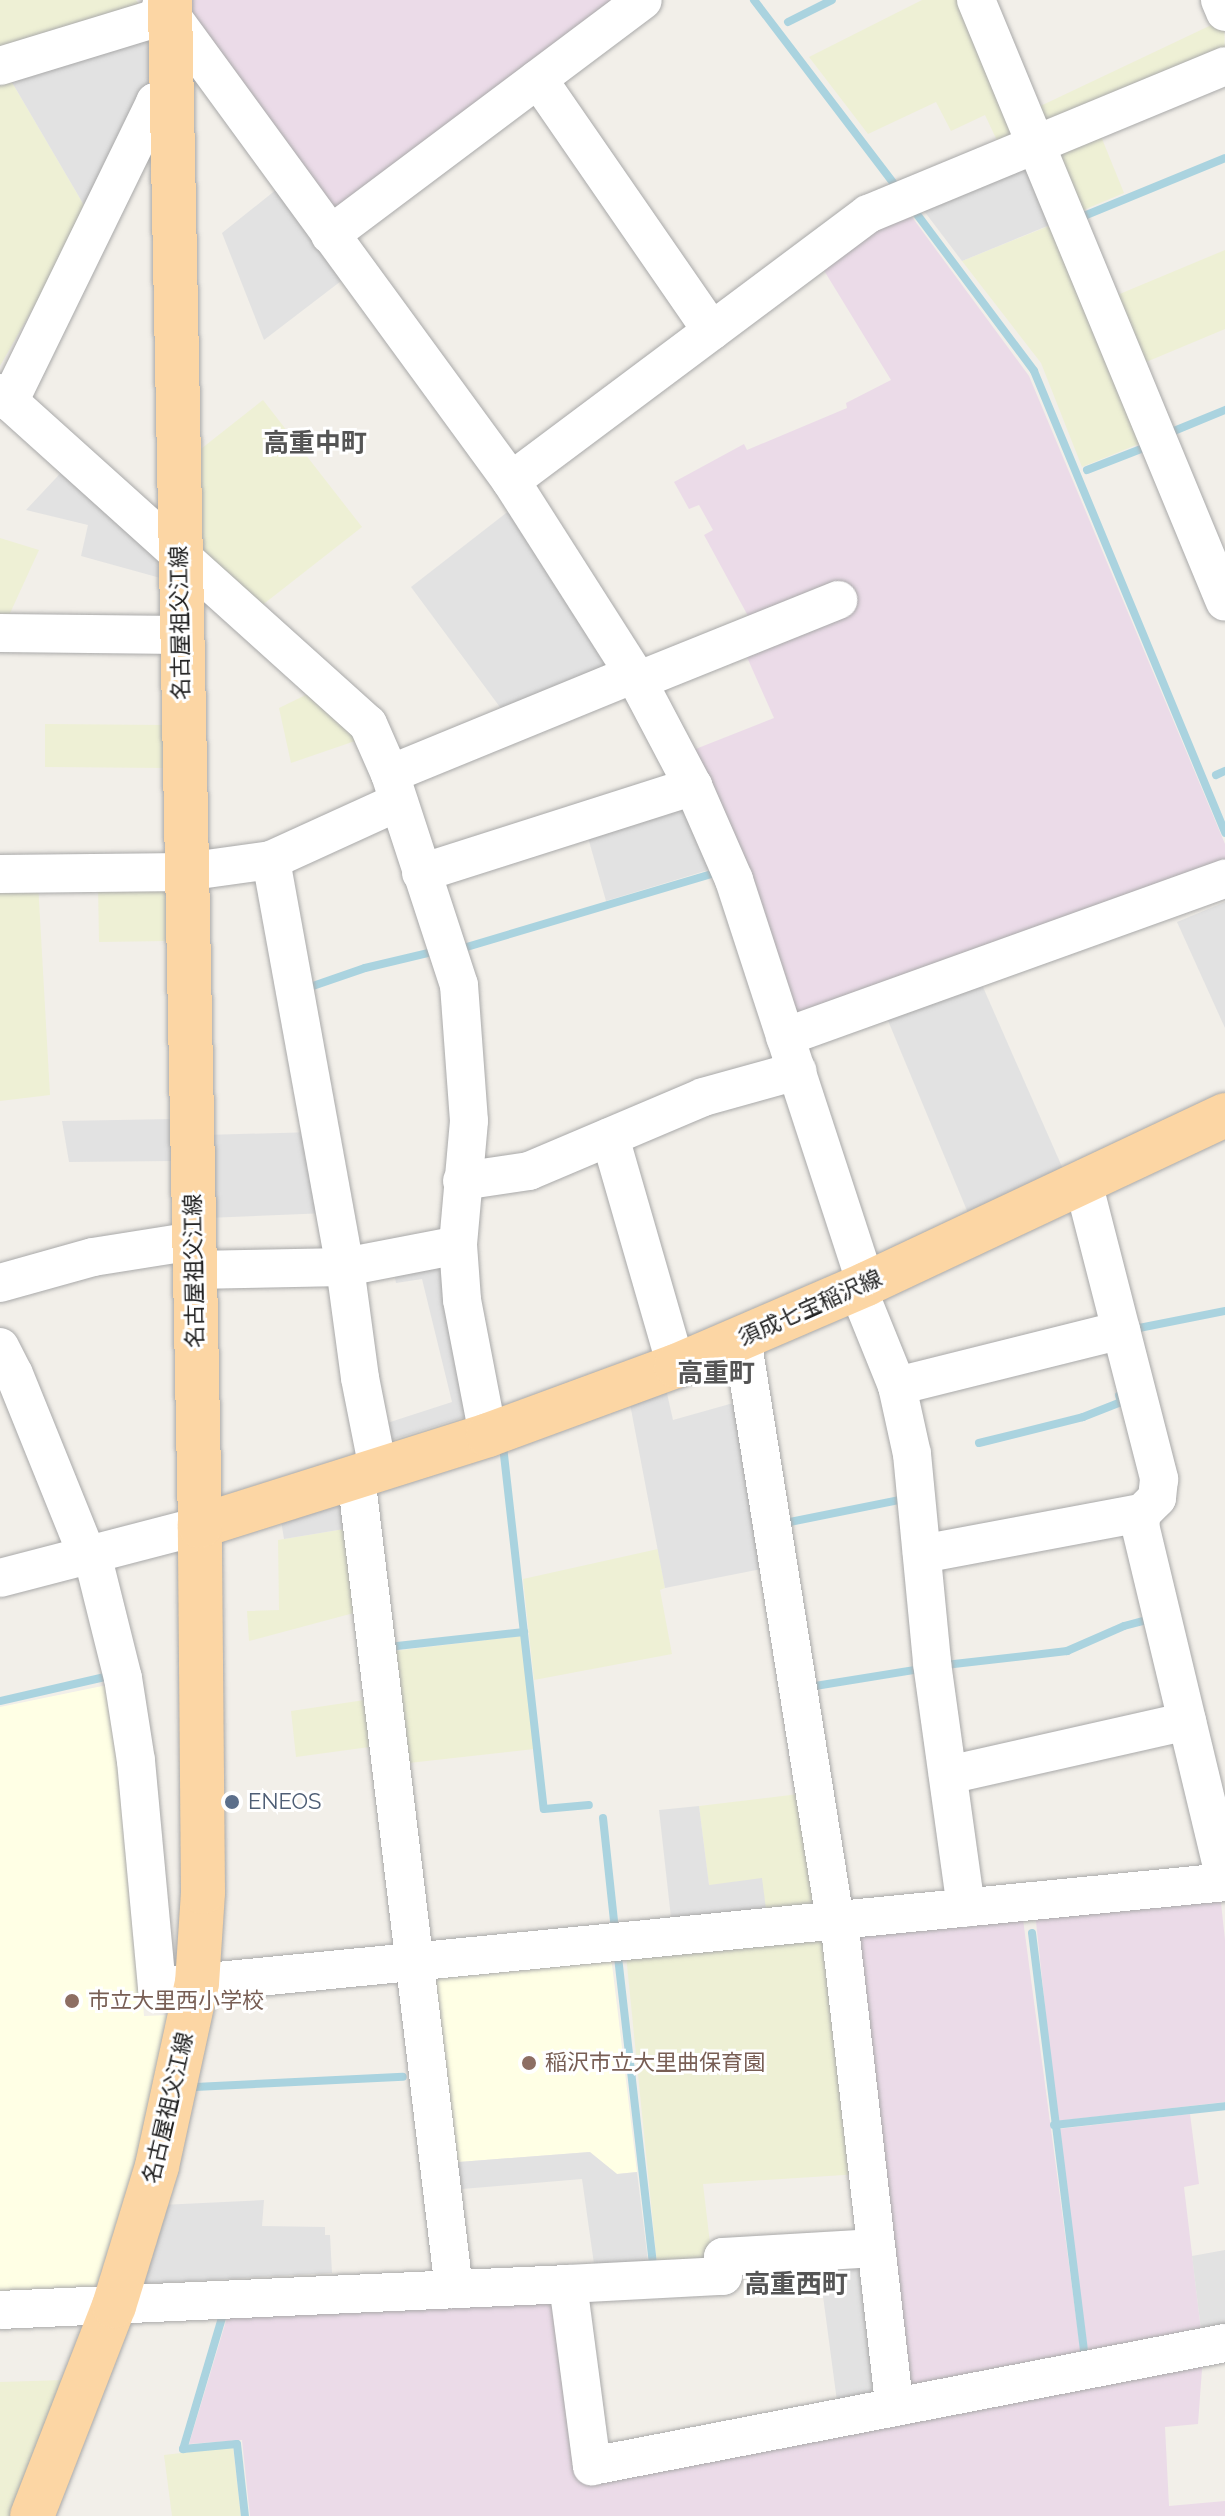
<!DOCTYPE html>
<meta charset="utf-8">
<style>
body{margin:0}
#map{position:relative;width:1225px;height:2516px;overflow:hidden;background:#f2efe9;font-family:Raleway,"Noto Sans JP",sans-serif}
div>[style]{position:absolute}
.industrial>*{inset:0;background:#ebdbe8}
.education>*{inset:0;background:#ffffe5}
.farmland>*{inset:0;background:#eef0d5}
.parking>*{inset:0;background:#e2e2e2}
.stream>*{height:8px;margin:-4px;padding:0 4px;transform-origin:4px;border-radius:4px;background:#aad3df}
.roads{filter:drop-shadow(0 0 2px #a9a9a9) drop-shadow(0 0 2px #a9a9a9)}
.minor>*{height:38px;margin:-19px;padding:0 19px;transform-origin:19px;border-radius:19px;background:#fff}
.major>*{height:44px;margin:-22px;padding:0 22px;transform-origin:22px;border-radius:22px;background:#fcd6a4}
.dots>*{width:22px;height:22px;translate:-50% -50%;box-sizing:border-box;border:4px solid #fff;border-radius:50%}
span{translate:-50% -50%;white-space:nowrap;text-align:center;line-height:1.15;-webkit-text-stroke:6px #fff;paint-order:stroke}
.street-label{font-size:22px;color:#222}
.service-label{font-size:22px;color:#4e5e75}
.left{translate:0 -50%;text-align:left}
.education-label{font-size:22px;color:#785e54}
.quarter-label{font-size:26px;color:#555;font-weight:700}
</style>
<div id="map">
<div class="industrial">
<i style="clip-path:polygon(189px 0,624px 0,338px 212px,195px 28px)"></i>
<i style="clip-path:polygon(909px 213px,1029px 376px,1225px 844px,1225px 867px,789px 1021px,688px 752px,774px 718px,742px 646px,760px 638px,704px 535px,713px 530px,699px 505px,689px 509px,674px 482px,744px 444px,747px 450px,847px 408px,846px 403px,891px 380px,817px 259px)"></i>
<i style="clip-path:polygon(1220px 1894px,1225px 1940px,1225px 2102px,1057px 2121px,1035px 1912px)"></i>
<i style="clip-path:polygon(1022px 1912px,1082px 2362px,899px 2397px,845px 1931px)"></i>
<i style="clip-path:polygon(1190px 2114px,1199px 2184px,1184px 2187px,1202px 2338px,1089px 2360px,1058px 2129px)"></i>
<i style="clip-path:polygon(563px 2294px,586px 2475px,1203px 2356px,1198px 2424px,1165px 2427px,1169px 2506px,1225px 2501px,1225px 2516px,250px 2516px,242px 2440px,189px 2444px,229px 2311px)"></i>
</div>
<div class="education">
<i style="clip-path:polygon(117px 1683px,144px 2016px,169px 2015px,140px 2164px,103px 2289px,0 2294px,0 1707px)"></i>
<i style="clip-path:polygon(611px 1956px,637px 2172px,617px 2174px,589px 2152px,446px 2163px,424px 1974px)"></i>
</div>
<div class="farmland">
<i style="clip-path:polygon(0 0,136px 0,145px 11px,0 61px)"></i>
<i style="clip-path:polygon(922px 0,970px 0,1028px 140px,1002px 151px,985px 115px,951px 131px,936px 102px,868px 134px,809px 57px)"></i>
<i style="clip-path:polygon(1224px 19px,1225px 59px,1042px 135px,1032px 110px)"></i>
<i style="clip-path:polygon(6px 72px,88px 212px,0 366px,0 74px)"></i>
<i style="clip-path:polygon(1098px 129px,1124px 193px,1074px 214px,1048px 149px)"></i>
<i style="clip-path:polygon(1056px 223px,1146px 441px,1082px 467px,1041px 363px,962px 261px)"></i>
<i style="clip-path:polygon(1225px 250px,1225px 329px,1139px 365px,1110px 298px)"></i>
<i style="clip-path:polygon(263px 400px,362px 527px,256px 610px,201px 561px,192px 456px)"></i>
<i style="clip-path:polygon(0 538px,39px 550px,6px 622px,0 622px)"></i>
<i style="clip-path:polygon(316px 690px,361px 739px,291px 763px,279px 708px)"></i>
<i style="clip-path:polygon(45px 724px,168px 725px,168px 768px,45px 767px)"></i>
<i style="clip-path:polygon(168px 882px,168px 941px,99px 942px,98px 884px)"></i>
<i style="clip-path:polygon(0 883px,38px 883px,50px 1095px,0 1101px)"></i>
<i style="clip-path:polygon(356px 1527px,365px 1610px,249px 1641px,247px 1611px,279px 1610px,278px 1540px)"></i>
<i style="clip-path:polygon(658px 1549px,665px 1588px,660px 1590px,672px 1654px,534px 1680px,523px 1579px)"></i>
<i style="clip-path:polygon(521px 1636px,534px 1749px,400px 1764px,386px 1652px)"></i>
<i style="clip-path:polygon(378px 1698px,384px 1745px,296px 1757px,291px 1711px)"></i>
<i style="clip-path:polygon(807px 1793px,827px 1912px,767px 1917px,709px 1885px,699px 1806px)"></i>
<i style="clip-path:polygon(834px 1932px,860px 2174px,703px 2184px,712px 2260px,657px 2263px,626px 1955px)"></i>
<i style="clip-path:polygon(65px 2380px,13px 2516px,0 2516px,0 2382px)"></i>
<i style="clip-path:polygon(233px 2447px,241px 2516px,172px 2516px,164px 2455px)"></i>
</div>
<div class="parking">
<i style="clip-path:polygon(154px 29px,153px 78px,88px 212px,6px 72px)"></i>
<i style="clip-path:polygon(1035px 155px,1062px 220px,962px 261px,918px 203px)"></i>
<i style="clip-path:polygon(277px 189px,345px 278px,264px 340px,222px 233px)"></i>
<i style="clip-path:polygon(70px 463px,164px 546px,164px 579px,81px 556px,88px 525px,26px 510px)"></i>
<i style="clip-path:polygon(515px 506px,617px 667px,508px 718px,411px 587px)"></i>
<i style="clip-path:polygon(686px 794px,715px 868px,606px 901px,585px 827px)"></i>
<i style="clip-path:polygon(1225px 902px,1225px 1028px,1177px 922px)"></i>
<i style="clip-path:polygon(979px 978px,1063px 1169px,968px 1213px,884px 1011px)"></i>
<i style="clip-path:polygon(172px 1119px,173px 1161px,69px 1162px,62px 1121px)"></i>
<i style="clip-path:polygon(315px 1132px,328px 1213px,207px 1218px,205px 1135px)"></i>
<i style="clip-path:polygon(449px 1255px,468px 1416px,388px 1441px,384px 1424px,452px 1402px,422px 1279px,396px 1283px,392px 1264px)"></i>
<i style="clip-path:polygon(666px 1389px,673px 1420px,744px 1400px,771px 1567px,665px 1588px,630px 1404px)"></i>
<i style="clip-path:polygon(353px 1492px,356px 1527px,284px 1539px,280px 1514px)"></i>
<i style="clip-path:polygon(699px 1806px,709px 1885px,762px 1878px,767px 1917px,672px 1927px,659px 1810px)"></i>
<i style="clip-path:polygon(590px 2152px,617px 2174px,637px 2172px,648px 2261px,594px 2264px,582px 2179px,450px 2190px,446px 2163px)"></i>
<i style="clip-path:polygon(264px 2200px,262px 2226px,325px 2227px,325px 2235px,330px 2235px,332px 2273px,135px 2284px,161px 2205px)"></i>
<i style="clip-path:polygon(1225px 2250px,1225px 2335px,1202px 2338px,1192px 2256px)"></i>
<i style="clip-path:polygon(869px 2263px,888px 2401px,838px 2409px,819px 2266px)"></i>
</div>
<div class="stream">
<i style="left:754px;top:0;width:236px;rotate:52.7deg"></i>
<i style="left:788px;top:22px;width:49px;rotate:-26.6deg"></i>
<i style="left:913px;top:209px;width:202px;rotate:53.2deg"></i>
<i style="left:1034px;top:371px;width:500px;rotate:67.5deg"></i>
<i style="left:1079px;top:218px;width:158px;rotate:-22.3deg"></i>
<i style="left:1169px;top:433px;width:61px;rotate:-22.3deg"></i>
<i style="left:1087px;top:470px;width:69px;rotate:-21.3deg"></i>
<i style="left:1216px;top:775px;width:10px;rotate:-24deg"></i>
<i style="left:460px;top:949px;width:266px;rotate:-16.6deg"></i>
<i style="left:307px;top:988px;width:61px;rotate:-19deg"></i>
<i style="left:365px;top:968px;width:74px;rotate:-13.3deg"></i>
<i style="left:1134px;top:1329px;width:93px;rotate:-11.2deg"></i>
<i style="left:979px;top:1443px;width:107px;rotate:-14deg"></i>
<i style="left:1083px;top:1417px;width:41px;rotate:-21.5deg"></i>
<i style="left:1121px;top:1402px;width:7px;rotate:-106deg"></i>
<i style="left:503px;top:1446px;width:365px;rotate:83.6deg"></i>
<i style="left:544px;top:1809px;width:45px;rotate:-5.1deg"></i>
<i style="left:785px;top:1523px;width:121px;rotate:-11.4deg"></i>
<i style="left:388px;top:1647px;width:137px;rotate:-6.3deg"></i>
<i style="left:945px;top:1665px;width:123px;rotate:-6.5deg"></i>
<i style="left:1067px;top:1651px;width:62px;rotate:-23.7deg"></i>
<i style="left:1124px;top:1626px;width:27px;rotate:-15deg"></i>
<i style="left:809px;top:1687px;width:112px;rotate:-9.2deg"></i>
<i style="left:0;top:1701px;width:112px;rotate:-12.9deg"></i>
<i style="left:603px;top:1818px;width:114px;rotate:83.9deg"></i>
<i style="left:1032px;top:1933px;width:429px;rotate:82.9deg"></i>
<i style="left:618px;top:1957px;width:310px;rotate:83.5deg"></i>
<i style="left:195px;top:2087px;width:208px;rotate:-2.8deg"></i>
<i style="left:1054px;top:2125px;width:172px;rotate:-6.3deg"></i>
<i style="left:224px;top:2311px;width:144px;rotate:106.5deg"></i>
<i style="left:183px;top:2449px;width:54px;rotate:-5.3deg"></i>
<i style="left:237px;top:2444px;width:72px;rotate:83.7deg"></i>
</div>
<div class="roads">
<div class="minor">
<i style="left:976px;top:0;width:651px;rotate:67.53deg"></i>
<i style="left:1220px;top:0;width:13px;rotate:67deg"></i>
<i style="left:161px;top:6px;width:12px;rotate:42deg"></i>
<i style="left:170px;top:14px;width:578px;rotate:53.86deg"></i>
<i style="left:511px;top:481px;width:229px;rotate:57.5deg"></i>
<i style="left:634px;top:674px;width:127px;rotate:62.2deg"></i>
<i style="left:693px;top:786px;width:103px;rotate:66.4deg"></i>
<i style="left:734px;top:880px;width:425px;rotate:71.9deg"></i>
<i style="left:0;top:66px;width:178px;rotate:-17deg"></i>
<i style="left:538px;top:79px;width:306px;rotate:55.4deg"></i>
<i style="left:330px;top:235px;width:391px;rotate:-36.9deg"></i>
<i style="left:0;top:393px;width:495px;rotate:42deg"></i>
<i style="left:368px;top:724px;width:55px;rotate:66.3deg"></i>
<i style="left:390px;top:774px;width:222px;rotate:71.9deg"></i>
<i style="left:459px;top:985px;width:136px;rotate:85.8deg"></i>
<i style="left:469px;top:1121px;width:124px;rotate:95.1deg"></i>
<i style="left:458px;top:1245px;width:55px;rotate:85.8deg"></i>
<i style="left:462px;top:1300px;width:137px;rotate:79.1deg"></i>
<i style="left:9px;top:402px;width:334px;rotate:-64deg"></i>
<i style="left:155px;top:102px;width:17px;rotate:-7deg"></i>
<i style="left:511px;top:481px;width:446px;rotate:-36.8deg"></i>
<i style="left:868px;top:214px;width:386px;rotate:-22.5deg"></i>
<i style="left:0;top:633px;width:180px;rotate:0.6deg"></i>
<i style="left:637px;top:681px;width:217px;rotate:-21.9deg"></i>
<i style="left:390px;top:774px;width:264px;rotate:-22.3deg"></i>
<i style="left:271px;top:860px;width:414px;rotate:79.7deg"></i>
<i style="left:345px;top:1267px;width:115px;rotate:-11deg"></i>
<i style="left:421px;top:873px;width:286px;rotate:-17.7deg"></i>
<i style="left:0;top:874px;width:185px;rotate:-0.6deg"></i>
<i style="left:185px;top:872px;width:87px;rotate:-7.9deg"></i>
<i style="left:271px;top:860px;width:140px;rotate:-24.5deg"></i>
<i style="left:785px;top:1037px;width:468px;rotate:-19.8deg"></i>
<i style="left:610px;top:1137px;width:238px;rotate:73.9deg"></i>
<i style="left:462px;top:1181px;width:68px;rotate:-8.5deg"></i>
<i style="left:529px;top:1171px;width:189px;rotate:-23deg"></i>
<i style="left:703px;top:1097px;width:98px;rotate:-15.5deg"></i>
<i style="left:1083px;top:1182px;width:307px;rotate:75.6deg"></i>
<i style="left:1159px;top:1479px;width:19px;rotate:96deg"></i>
<i style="left:1157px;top:1498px;width:21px;rotate:135deg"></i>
<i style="left:1142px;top:1513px;width:12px;rotate:99deg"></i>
<i style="left:1140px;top:1525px;width:363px;rotate:76.5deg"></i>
<i style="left:194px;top:1270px;width:151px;rotate:-1.1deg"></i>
<i style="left:345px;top:1267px;width:112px;rotate:82.3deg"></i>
<i style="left:360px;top:1378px;width:93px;rotate:78.8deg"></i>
<i style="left:0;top:1283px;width:97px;rotate:-15.6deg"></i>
<i style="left:93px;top:1257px;width:102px;rotate:-9deg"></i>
<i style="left:857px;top:1287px;width:107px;rotate:68deg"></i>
<i style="left:897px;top:1386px;width:70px;rotate:77.6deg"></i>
<i style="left:912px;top:1454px;width:210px;rotate:84.5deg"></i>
<i style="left:932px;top:1663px;width:247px;rotate:82.1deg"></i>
<i style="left:742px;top:1338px;width:589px;rotate:80.92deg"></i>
<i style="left:0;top:1347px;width:30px;rotate:63deg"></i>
<i style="left:14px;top:1374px;width:195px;rotate:68deg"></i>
<i style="left:897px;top:1386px;width:231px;rotate:-14deg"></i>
<i style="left:356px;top:1476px;width:819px;rotate:83.13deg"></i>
<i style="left:92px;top:1554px;width:128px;rotate:76deg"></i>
<i style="left:123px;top:1678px;width:84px;rotate:81.1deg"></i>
<i style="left:136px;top:1761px;width:227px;rotate:84.7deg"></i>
<i style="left:157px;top:1987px;width:1073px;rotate:-5.61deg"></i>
<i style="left:922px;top:1554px;width:224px;rotate:-10.6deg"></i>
<i style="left:0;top:1578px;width:207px;rotate:-14.6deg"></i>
<i style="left:948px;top:1775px;width:245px;rotate:-12.7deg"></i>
<i style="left:839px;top:1920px;width:489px;rotate:83.5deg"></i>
<i style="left:568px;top:2284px;width:155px;rotate:-3deg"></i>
<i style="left:723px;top:2276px;width:19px;rotate:-90deg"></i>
<i style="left:723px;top:2257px;width:153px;rotate:-3.4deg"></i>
<i style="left:0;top:2310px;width:569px;rotate:-2.62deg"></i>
<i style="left:568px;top:2284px;width:184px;rotate:82.5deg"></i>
<i style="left:592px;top:2466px;width:645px;rotate:-11deg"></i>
</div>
<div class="major">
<i style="left:200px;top:1526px;width:302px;rotate:-17.5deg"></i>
<i style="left:488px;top:1435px;width:200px;rotate:-20.2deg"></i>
<i style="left:676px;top:1366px;width:207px;rotate:-23.3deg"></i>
<i style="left:866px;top:1284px;width:397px;rotate:-25.2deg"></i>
<i style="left:32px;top:2516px;width:225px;rotate:-68.7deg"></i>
<i style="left:114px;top:2306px;width:146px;rotate:-72.9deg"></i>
<i style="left:157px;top:2166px;width:187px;rotate:-77.7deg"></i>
<i style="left:197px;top:1983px;width:91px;rotate:-86.2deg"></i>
<i style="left:203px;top:1892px;width:366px;rotate:-90.5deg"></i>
<i style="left:200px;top:1526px;width:1526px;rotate:-91.13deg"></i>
</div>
</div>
<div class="dots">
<i style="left:232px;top:1802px;background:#5c6f8a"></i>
<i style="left:72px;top:2001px;background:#8d6e63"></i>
<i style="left:529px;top:2063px;background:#8d6e63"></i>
</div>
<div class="street-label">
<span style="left:180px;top:623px;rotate:-91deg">名古屋祖父江線</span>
<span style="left:194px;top:1271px;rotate:-91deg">名古屋祖父江線</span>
<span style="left:810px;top:1308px;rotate:-24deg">須成七宝稲沢線</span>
<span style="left:168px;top:2108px;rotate:-77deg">名古屋祖父江線</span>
</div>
<div class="service-label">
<span class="left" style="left:248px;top:1802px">ENEOS</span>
</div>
<div class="education-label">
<span class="left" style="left:88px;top:2001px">市立大里西小学校</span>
<span class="left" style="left:545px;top:2063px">稲沢市立大里曲保育園</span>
</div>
<div class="quarter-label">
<span style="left:315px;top:444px">高重中町</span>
<span style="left:716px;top:1374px">高重町</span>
<span style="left:796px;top:2285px">高重西町</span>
</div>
</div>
